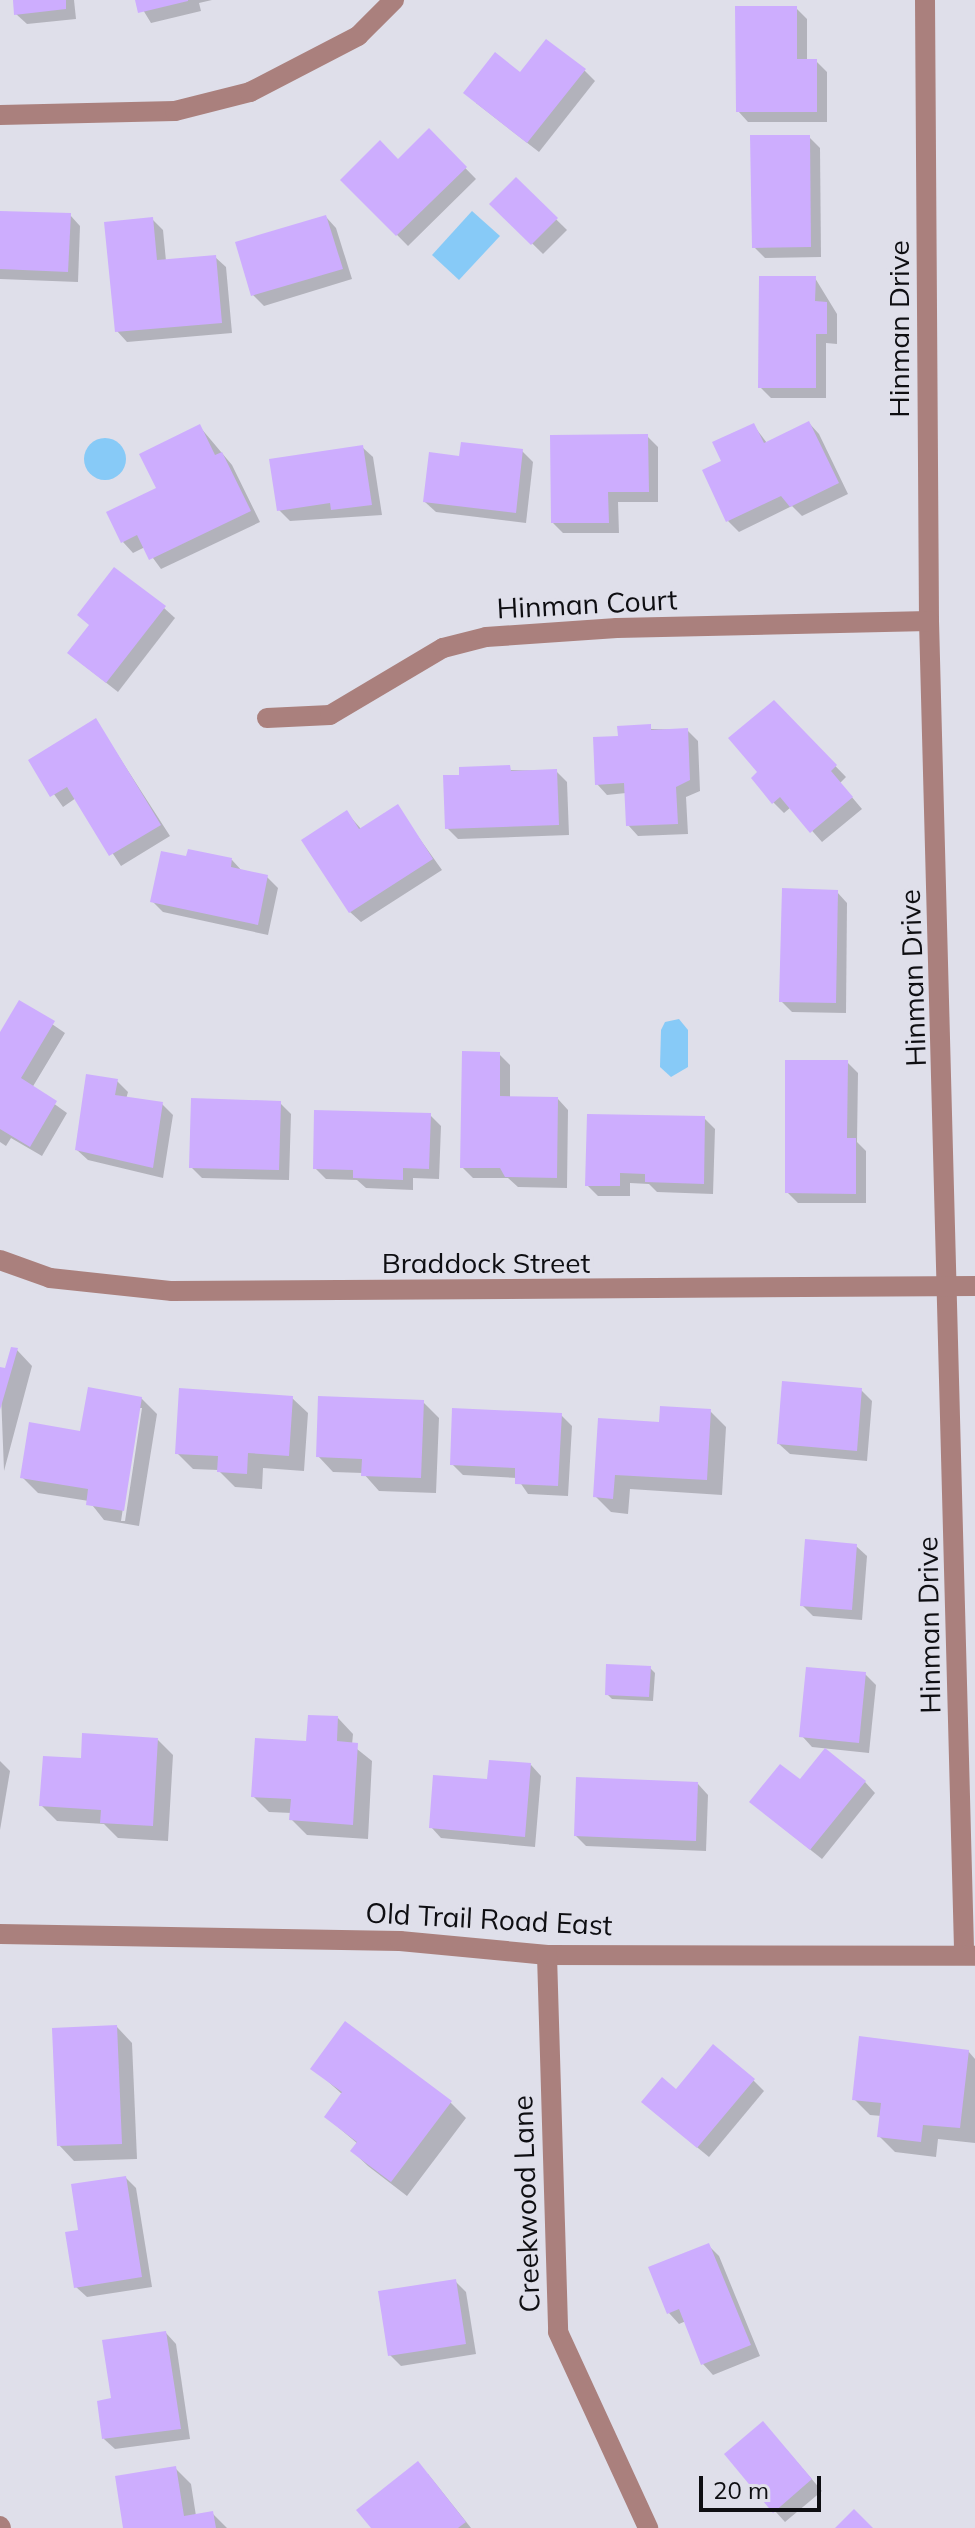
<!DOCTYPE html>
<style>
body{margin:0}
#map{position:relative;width:975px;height:2528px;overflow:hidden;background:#dfdfea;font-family:Mulish,sans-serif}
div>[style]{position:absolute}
.water>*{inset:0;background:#87caf7}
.round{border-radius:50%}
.shadow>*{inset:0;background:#0003}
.building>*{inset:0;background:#cdadfe}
.minor>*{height:20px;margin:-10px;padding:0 10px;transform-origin:10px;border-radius:10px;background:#aa807d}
span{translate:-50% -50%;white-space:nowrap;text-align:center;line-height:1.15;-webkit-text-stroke:7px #dfdfea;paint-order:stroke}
.street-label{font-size:28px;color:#0e0e12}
.scale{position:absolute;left:699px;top:2476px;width:122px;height:36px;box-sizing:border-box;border:4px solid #0e0e12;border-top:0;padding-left:10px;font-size:24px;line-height:28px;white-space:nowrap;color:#0e0e12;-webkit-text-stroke:6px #dfdfea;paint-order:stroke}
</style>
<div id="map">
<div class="water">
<i style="clip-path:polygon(472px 211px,500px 236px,459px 280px,432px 255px)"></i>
<i class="round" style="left:84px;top:438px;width:42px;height:42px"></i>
<i style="clip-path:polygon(679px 1019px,688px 1030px,688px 1067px,671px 1077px,660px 1067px,661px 1030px,665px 1022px)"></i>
</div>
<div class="shadow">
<i style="clip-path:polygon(15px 0,74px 0,76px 19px,27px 24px,16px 14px)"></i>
<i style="clip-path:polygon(137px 0,212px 0,199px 3px,201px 11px,151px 23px)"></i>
<i style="clip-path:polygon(796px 8px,807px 19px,807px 61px,816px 61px,827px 72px,827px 122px,748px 122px,738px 111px)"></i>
<i style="clip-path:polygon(584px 70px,595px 81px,539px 152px,476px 103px,521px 75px)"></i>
<i style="clip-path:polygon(429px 131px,476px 179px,408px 246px,343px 180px,398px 161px)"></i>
<i style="clip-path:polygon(809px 137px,820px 148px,821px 257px,765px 258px,754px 247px)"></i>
<i style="clip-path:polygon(516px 180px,567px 230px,543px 254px,492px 204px)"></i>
<i style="clip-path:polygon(0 213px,70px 215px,80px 226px,78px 282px,0 279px)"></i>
<i style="clip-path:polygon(326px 217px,336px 228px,352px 279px,264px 306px,253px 295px)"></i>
<i style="clip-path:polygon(152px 219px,163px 230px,166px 261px,215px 257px,226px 267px,232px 333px,127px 342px,117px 331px)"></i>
<i style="clip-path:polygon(815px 278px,837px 314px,837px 344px,826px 343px,826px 398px,771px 398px,760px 387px)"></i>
<i style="clip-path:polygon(809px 423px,819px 434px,848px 494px,802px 516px,792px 506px,739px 532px,728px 521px,704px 471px,723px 462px,754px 426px,767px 443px)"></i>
<i style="clip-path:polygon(200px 427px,232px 465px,260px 522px,161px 569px,145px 547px,133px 553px,123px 542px)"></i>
<i style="clip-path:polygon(647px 436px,658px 447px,658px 502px,618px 502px,619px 533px,563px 533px,553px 523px)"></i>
<i style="clip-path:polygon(362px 447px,373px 457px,382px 515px,290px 521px,279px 510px)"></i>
<i style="clip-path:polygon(522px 451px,533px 462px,526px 523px,436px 512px,425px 502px,461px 458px)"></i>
<i style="clip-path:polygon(164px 608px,175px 618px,118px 692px,81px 663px,91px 626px)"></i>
<i style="clip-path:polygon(774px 703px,846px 777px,840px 783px,862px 809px,822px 842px,791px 807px,784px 813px,773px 802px,760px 773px)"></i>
<i style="clip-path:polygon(96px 721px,170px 836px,121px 866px,76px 798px,63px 807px,30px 760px)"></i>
<i style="clip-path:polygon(619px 728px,687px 730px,698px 741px,700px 791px,686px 797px,688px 834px,638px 836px,628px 825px,626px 793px,607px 795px,597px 784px,620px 738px)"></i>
<i style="clip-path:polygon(461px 769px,556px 771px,567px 782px,569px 835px,458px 839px,447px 828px)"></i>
<i style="clip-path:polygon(397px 807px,442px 870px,361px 922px,350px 912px,347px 813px,362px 830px)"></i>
<i style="clip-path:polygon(188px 858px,232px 860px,243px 872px,267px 877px,278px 888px,268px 935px,163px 912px,152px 901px)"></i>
<i style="clip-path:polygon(837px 892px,847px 903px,846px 1013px,792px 1012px,781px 1001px)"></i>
<i style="clip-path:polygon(20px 1002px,65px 1033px,32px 1088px,67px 1113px,42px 1156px,11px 1138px,6px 1146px,0 1142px,0 1035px)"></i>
<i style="clip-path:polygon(499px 1054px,510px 1065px,510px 1098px,558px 1099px,568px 1110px,567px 1188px,518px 1187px,508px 1178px,473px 1178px,462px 1167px)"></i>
<i style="clip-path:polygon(847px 1062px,858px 1073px,857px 1142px,866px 1151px,866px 1203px,798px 1203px,787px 1192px)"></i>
<i style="clip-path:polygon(117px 1081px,128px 1092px,126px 1099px,162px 1104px,173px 1115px,163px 1178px,88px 1160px,77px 1150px)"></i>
<i style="clip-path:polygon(280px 1103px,291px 1114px,289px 1180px,202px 1178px,191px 1167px)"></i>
<i style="clip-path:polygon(430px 1115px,441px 1126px,439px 1179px,413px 1178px,413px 1190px,366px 1188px,357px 1180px,326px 1179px,315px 1168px)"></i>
<i style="clip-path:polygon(704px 1118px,715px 1129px,713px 1194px,657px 1192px,649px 1184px,630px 1183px,630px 1196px,598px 1196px,587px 1185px)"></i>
<i style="clip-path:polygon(17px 1350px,32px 1366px,4px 1471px,0 1369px,7px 1371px)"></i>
<i style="clip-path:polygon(861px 1390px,872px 1401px,867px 1461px,790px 1454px,779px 1444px)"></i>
<i style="clip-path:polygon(evenodd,141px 1398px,157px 1414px,139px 1526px,104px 1520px,89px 1501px,38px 1493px,22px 1477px,141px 1398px,138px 1408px,142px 1408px,125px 1521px,121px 1521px,138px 1408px)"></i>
<i style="clip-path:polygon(292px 1398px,308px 1413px,304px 1471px,263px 1468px,262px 1489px,235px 1487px,218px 1470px,193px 1469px,177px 1453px)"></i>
<i style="clip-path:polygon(423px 1402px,439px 1418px,436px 1493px,379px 1491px,363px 1473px,333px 1472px,318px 1456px)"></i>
<i style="clip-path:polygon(710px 1411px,726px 1427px,722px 1495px,630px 1489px,628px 1514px,611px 1512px,595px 1496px,661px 1424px)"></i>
<i style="clip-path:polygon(561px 1415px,572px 1426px,568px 1496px,528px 1494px,517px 1478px,463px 1475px,452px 1464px)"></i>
<i style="clip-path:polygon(856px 1546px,867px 1556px,862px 1620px,813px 1616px,802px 1605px)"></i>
<i style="clip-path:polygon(650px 1668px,655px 1673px,653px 1701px,612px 1699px,607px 1694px)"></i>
<i style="clip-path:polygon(865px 1674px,876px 1685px,869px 1753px,812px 1747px,802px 1736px)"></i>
<i style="clip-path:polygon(338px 1718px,353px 1734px,352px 1745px,372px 1761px,368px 1839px,307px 1835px,291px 1819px,292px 1813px,269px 1812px,253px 1796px)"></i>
<i style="clip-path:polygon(158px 1740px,173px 1755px,168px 1841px,118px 1838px,104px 1824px,57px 1821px,41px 1805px,83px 1760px)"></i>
<i style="clip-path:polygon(0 1761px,10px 1771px,0 1830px)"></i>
<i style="clip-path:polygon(531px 1765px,541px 1776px,535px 1847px,441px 1838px,431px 1827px,489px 1781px)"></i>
<i style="clip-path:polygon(800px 1782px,865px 1782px,875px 1793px,822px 1859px,763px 1812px)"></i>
<i style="clip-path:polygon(698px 1784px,708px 1795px,706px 1851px,586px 1846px,576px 1836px)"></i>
<i style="clip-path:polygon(117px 2027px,132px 2043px,137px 2159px,74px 2161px,59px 2145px)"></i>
<i style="clip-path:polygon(968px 2051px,975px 2059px,975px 2143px,938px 2139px,936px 2157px,895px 2152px,879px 2136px,882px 2116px,870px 2115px,854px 2099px)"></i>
<i style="clip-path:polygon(313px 2068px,450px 2102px,466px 2118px,407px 2196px,368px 2166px,352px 2151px,358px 2144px,326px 2117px,343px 2095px)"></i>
<i style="clip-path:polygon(753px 2080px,764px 2091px,709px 2157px,654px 2112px)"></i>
<i style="clip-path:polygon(126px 2178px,136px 2188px,152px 2287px,87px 2297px,76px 2287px,80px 2232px)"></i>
<i style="clip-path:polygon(708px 2245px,719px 2256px,760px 2356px,713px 2375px,703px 2364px,686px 2321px,679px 2324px,669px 2313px)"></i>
<i style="clip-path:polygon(455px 2281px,466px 2292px,476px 2354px,401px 2366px,390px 2355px)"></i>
<i style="clip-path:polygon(166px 2333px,176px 2344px,190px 2439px,115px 2449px,104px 2439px,113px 2400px)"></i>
<i style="clip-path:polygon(773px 2434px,822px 2491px,785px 2522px,775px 2511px)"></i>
<i style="clip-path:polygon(175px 2468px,191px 2484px,196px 2516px,212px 2513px,227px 2528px,126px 2528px)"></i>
<i style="clip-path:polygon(428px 2474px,471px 2528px,373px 2528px)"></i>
</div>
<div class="building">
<i style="clip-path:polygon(13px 0,66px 0,66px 9px,14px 15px)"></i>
<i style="clip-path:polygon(135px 0,188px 0,188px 1px,138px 13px)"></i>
<i style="clip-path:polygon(735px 6px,797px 6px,797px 59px,817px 59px,817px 112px,736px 112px)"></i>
<i style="clip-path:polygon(546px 39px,586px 69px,527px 143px,463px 93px,495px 52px,520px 72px)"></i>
<i style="clip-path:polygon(429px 128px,467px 167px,396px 236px,340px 180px,380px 140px,398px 159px)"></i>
<i style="clip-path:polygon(750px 135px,810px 135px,811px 247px,752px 248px)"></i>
<i style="clip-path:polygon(516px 177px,558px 218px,531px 245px,489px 204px)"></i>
<i style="clip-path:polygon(0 211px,71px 213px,68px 272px,0 269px)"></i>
<i style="clip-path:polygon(326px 215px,343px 269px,251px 296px,235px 242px)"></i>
<i style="clip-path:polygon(153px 217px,157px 260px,216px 255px,222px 323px,115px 332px,104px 222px)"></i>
<i style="clip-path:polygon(759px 276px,816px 276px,815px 301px,827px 302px,827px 334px,816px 334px,816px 388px,758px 388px)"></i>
<i style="clip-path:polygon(809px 421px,839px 483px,790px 507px,781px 496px,726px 522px,702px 470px,721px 461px,712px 442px,754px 423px,764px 443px)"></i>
<i style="clip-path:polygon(200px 424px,215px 455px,222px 452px,251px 511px,149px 560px,137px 535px,121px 543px,106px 512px,156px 488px,139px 454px)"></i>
<i style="clip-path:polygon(648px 434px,649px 492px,608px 492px,609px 523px,551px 523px,550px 435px)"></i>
<i style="clip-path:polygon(461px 442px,523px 449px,516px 513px,423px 502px,429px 452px,459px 456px)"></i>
<i style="clip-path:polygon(363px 445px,372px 505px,331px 510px,330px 503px,277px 511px,269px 459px)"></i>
<i style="clip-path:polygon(114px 567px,166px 606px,106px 683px,67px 653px,89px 625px,77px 615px)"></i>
<i style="clip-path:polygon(774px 700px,837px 765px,831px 771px,853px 797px,810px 833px,780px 797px,772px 804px,751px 778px,757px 772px,728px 738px)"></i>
<i style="clip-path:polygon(96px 718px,161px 825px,109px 856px,67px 787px,50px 797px,28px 760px)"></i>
<i style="clip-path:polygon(651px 724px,651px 730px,688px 728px,690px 780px,676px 787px,678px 824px,626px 826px,624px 783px,595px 785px,593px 737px,618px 736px,617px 726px)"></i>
<i style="clip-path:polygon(510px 765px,511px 771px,557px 769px,559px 825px,445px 829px,443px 775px,459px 775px,459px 767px)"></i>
<i style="clip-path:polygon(398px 804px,433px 859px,349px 913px,301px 840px,347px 810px,359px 829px)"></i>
<i style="clip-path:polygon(188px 849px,232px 858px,231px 867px,268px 875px,258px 925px,150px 902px,161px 851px,186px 856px)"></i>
<i style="clip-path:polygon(782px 888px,838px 890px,836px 1003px,779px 1002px)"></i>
<i style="clip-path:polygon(19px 1000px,55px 1021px,21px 1078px,57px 1101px,30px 1147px,0 1129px,0 1032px)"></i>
<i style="clip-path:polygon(462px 1051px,500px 1052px,500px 1096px,558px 1097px,557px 1178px,505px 1177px,500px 1168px,460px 1168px)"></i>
<i style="clip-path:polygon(785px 1060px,848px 1060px,847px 1138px,856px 1138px,856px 1194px,785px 1193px)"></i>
<i style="clip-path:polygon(86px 1074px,118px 1079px,115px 1095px,163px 1102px,153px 1168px,75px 1150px)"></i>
<i style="clip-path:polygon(191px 1098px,281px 1101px,279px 1170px,189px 1168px)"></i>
<i style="clip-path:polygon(314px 1110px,431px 1113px,429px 1169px,403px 1168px,403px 1180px,353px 1178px,353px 1170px,313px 1169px)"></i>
<i style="clip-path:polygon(587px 1114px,705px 1116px,704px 1184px,645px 1182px,645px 1174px,620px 1173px,620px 1186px,585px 1186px)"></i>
<i style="clip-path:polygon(11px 1347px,18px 1348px,0 1410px,0 1367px,5px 1368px)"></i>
<i style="clip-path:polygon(782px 1381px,862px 1388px,857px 1451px,777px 1444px)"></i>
<i style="clip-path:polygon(88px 1387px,142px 1397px,124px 1511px,86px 1505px,88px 1489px,20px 1478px,29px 1422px,80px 1431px)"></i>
<i style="clip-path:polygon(179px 1388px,293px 1396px,289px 1456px,248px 1453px,247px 1474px,217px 1472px,218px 1456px,175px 1454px)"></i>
<i style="clip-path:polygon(318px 1396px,424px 1400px,421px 1478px,361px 1476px,362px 1459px,316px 1457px)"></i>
<i style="clip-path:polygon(660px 1406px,711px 1409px,707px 1480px,615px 1475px,613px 1499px,593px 1497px,598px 1418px,659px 1422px)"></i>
<i style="clip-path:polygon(452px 1408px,562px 1413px,558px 1486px,515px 1484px,515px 1468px,450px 1465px)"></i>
<i style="clip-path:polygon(805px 1539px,857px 1544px,852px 1610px,800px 1606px)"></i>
<i style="clip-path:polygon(606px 1664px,651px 1666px,649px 1697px,605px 1695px)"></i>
<i style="clip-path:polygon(806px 1667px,866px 1672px,859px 1743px,799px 1737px)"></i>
<i style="clip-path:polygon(308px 1715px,338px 1716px,337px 1741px,358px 1743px,353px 1825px,289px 1820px,291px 1799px,251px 1797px,255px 1738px,306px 1741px)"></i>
<i style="clip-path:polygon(82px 1733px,158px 1738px,153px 1826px,100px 1823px,101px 1810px,39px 1806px,43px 1756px,81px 1758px)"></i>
<i style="clip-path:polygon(825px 1748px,866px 1781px,810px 1850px,749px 1802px,780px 1764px,800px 1779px)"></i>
<i style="clip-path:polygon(489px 1760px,531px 1763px,525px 1837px,429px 1828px,433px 1775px,487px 1779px)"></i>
<i style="clip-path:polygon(576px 1777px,698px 1782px,696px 1841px,574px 1836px)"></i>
<i style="clip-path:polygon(345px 2021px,452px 2101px,391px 2182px,350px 2151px,357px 2142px,324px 2117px,342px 2092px,310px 2069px)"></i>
<i style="clip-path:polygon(117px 2025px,122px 2144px,57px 2146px,52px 2028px)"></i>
<i style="clip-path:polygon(859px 2036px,969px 2050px,960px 2128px,923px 2125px,921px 2142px,877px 2137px,881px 2103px,852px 2100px)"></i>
<i style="clip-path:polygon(713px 2044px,755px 2079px,697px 2148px,641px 2102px,662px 2077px,676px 2089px)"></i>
<i style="clip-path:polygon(126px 2176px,142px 2277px,74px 2288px,65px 2232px,78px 2230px,71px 2184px)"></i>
<i style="clip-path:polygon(709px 2243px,751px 2345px,701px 2365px,679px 2309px,667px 2314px,648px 2267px)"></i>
<i style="clip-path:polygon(456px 2279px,466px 2344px,388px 2356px,378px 2291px)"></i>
<i style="clip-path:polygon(166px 2331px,181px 2429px,102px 2439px,97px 2401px,111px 2398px,102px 2340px)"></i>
<i style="clip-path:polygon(763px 2421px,812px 2479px,773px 2513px,724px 2454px)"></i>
<i style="clip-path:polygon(418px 2461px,466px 2522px,458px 2528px,371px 2528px,356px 2510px)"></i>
<i style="clip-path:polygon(176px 2466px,184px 2516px,213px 2511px,216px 2528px,123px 2528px,115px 2476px)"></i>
<i style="clip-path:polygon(854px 2509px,873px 2528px,835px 2528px)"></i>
</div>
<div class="minor">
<i style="left:925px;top:0;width:621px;rotate:89.63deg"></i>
<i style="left:929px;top:621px;width:1332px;rotate:88.49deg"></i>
<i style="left:0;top:115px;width:175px;rotate:-1.3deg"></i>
<i style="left:175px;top:111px;width:77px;rotate:-14.2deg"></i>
<i style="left:250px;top:92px;width:122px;rotate:-27.4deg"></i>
<i style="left:358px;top:36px;width:51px;rotate:-45deg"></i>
<i style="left:267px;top:718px;width:63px;rotate:-2.7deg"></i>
<i style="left:330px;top:715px;width:131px;rotate:-30.7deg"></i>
<i style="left:443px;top:648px;width:44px;rotate:-14.3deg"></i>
<i style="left:486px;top:637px;width:131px;rotate:-3.9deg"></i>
<i style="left:617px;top:628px;width:312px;rotate:-1.3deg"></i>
<i style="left:0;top:1260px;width:53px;rotate:19.8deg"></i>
<i style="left:50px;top:1278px;width:123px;rotate:6.1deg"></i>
<i style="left:172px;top:1291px;width:803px;rotate:-0.36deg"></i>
<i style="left:0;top:1934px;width:400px;rotate:1deg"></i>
<i style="left:400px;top:1941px;width:148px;rotate:5.4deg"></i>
<i style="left:547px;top:1955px;width:428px;rotate:0.1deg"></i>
<i style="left:547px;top:1955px;width:377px;rotate:88.3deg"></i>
<i style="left:558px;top:2332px;width:216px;rotate:65.3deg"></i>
<i style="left:0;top:2526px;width:2px;rotate:63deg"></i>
</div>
<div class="street-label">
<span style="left:899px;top:329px;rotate:-90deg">Hinman Drive</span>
<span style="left:587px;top:604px;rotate:-3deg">Hinman Court</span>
<span style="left:913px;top:978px;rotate:-92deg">Hinman Drive</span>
<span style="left:486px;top:1263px">Braddock Street</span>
<span style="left:929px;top:1625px;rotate:-91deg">Hinman Drive</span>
<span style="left:489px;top:1919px;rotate:3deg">Old Trail Road East</span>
<span style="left:526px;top:2204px;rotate:-92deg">Creekwood Lane</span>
</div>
<div class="scale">20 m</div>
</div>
